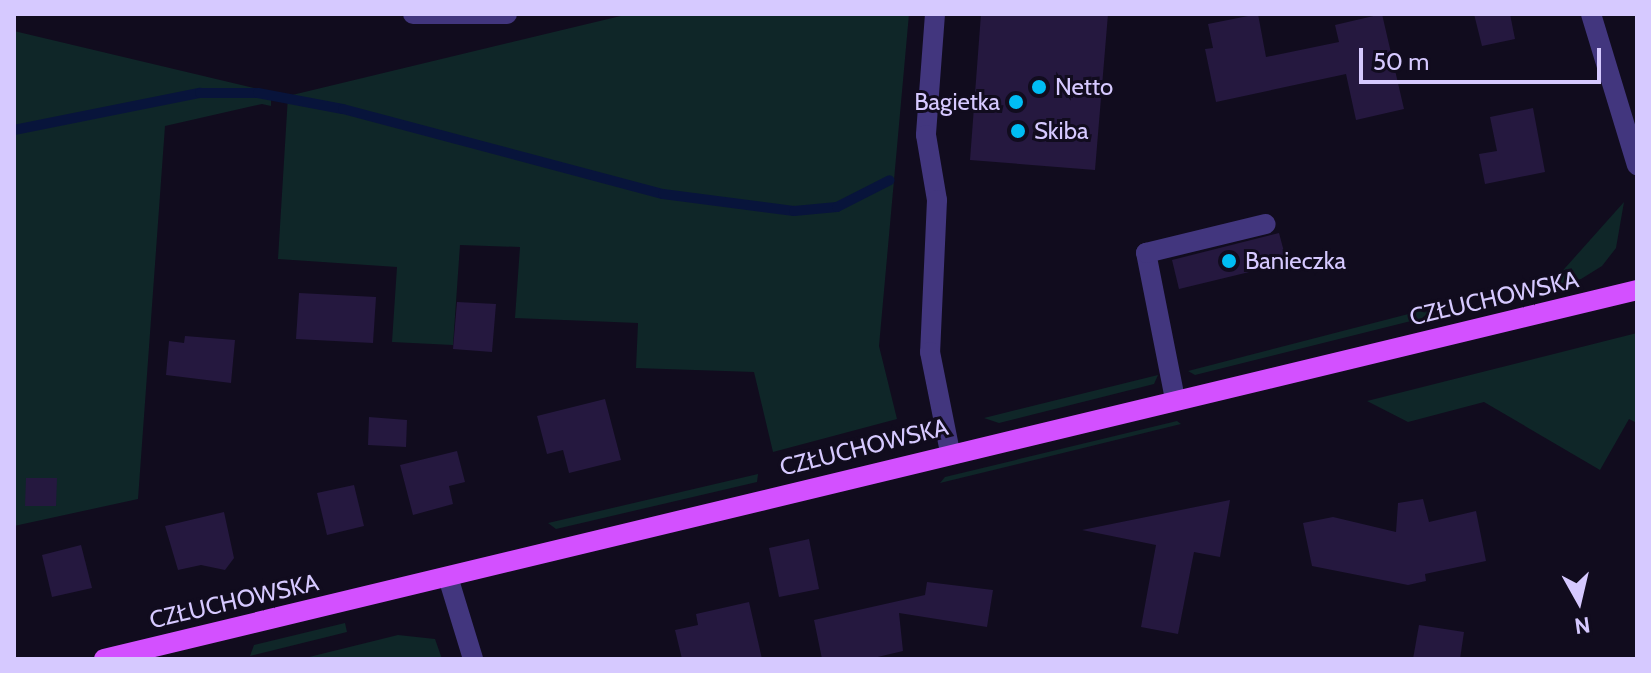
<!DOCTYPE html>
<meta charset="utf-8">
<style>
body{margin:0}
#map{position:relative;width:1651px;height:673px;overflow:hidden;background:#110c1e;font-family:Cabin,sans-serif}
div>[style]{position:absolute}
.green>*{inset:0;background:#0f2628}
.stream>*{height:10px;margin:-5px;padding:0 5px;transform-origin:5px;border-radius:5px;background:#08143b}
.building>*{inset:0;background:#25183f}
.minor>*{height:20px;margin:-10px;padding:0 10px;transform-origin:10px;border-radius:10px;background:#42367e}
.major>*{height:20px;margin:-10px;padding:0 10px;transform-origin:10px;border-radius:10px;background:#d350ff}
.dots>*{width:22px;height:22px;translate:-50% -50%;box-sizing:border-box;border:4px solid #110c1e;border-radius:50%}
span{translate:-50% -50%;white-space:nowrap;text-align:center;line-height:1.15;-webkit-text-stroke:6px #110c1e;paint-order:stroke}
.poi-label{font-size:24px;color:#d6c9ff}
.left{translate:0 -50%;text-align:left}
.right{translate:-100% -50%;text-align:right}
.street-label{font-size:24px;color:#d6c9ff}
.frame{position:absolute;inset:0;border:16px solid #d6c9ff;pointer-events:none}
.north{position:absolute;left:1539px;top:561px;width:80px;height:80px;-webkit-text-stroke:6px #110c1e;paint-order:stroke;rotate:172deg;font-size:22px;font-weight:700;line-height:32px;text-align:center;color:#d6c9ff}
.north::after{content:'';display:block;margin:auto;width:28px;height:36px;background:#d6c9ff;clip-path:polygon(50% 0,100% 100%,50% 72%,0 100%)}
.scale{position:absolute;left:1359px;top:48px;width:242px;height:36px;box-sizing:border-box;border:4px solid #d6c9ff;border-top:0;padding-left:10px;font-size:24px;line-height:28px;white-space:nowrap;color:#d6c9ff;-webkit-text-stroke:6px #110c1e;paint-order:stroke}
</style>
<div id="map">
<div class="green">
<i style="clip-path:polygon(629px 14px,909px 14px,879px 346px,897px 419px,773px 452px,754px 372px,636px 368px,638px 323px,515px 318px,520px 247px,460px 245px,453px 345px,392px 342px,397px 267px,278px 259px,288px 96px)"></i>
<i style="clip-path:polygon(14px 31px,271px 92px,271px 106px,262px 104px,165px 126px,138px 499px,14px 526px)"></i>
<i style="clip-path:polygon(1624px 202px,1616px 248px,1602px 266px,1581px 279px,1549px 286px)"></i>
<i style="clip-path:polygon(1420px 311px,1443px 313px,1195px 375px,1188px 371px)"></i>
<i style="clip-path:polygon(1637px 333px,1637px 423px,1629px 419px,1600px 470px,1484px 402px,1408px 422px,1367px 401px)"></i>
<i style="clip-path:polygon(1158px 375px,1154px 384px,999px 423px,984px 418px)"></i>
<i style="clip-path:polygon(1177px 421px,1181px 424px,940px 483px,945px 477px)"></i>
<i style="clip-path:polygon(758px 474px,757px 482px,556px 529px,548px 523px)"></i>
<i style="clip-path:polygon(345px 623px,347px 632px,250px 656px,254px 645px)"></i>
<i style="clip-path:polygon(398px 635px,435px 639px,442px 659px,301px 659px)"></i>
</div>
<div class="stream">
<i style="left:14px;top:130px;width:190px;rotate:-11.3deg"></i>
<i style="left:200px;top:93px;width:58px"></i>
<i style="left:258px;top:93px;width:86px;rotate:10.7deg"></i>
<i style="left:343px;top:109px;width:331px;rotate:14.9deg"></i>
<i style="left:663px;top:194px;width:132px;rotate:7.4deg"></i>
<i style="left:794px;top:211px;width:43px;rotate:-5.3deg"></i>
<i style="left:837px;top:207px;width:59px;rotate:-27deg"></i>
</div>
<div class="building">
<i style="clip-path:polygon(981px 14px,1108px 14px,1095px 170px,970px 160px)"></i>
<i style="clip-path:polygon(1258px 14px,1266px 57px,1339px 42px,1335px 25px,1382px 14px,1404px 109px,1356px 120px,1346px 74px,1216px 102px,1205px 49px,1213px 48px,1208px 24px)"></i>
<i style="clip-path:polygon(1474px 14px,1510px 14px,1515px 39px,1482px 46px)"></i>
<i style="clip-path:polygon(1533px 108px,1545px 172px,1485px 184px,1479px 154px,1497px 151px,1490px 117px)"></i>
<i style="clip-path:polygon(1279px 233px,1287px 263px,1179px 289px,1172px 260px)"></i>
<i style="clip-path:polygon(299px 293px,376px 297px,373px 343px,296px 339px)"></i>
<i style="clip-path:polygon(457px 302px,496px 304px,492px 352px,453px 349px)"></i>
<i style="clip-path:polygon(185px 336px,235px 340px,231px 383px,166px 375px,169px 341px,184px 343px)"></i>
<i style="clip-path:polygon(605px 399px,621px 460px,569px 473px,563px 450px,547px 454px,537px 416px)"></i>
<i style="clip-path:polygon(369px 417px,407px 420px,406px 447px,368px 445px)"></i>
<i style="clip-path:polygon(457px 451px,465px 482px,449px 486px,453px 504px,413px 515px,400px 465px)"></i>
<i style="clip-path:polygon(26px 478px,57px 478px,56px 506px,25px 506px)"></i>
<i style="clip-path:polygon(354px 485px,364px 526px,327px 535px,317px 493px)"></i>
<i style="clip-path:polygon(1423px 499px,1429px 522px,1476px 511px,1486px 561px,1425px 574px,1426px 581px,1408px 585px,1312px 566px,1303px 523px,1333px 517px,1396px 532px,1398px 503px)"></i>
<i style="clip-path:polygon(1230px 500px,1220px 557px,1194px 552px,1178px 634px,1141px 627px,1156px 545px,1082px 530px)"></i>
<i style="clip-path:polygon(224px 512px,234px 558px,225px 570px,201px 565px,178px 570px,165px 526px)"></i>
<i style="clip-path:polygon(809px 539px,819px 589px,779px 597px,769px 548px)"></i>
<i style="clip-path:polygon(81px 545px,92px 588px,52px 597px,42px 555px)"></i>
<i style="clip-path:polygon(927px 582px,993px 590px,987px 627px,899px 613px,903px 651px,869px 659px,822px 659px,814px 620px,925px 595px)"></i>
<i style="clip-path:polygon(749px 602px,762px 659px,682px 659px,675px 630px,698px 625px,696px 614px)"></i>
<i style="clip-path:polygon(1419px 625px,1464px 632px,1460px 659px,1413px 659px)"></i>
</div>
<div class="minor">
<i style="left:413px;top:14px;width:94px"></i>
<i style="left:935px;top:14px;width:121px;rotate:94.3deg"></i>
<i style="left:926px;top:135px;width:66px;rotate:80.4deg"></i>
<i style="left:937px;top:200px;width:152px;rotate:92.6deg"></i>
<i style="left:930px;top:352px;width:102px;rotate:78.7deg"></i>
<i style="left:1591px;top:14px;width:158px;rotate:73.1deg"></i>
<i style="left:1175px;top:399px;width:149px;rotate:-101.2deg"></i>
<i style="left:1146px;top:253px;width:123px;rotate:-13.6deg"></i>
<i style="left:448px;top:577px;width:86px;rotate:73deg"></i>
</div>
<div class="major">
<i style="left:104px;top:659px;width:1577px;rotate:-13.53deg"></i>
</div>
<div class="dots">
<i style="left:1039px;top:87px;background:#00bdf4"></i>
<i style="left:1016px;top:102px;background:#00bdf4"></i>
<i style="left:1018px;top:131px;background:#00bdf4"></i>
<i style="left:1229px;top:261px;background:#00bdf4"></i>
</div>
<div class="poi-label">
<span class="left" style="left:1055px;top:87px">Netto</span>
<span class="right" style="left:1000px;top:102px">Bagietka</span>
<span class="left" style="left:1034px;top:131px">Skiba</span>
<span class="left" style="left:1245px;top:261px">Banieczka</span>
</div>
<div class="street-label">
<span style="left:1494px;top:298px;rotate:-13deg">CZŁUCHOWSKA</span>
<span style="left:864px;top:447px;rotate:-14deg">CZŁUCHOWSKA</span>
<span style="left:234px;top:601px;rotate:-13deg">CZŁUCHOWSKA</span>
</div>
<div class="frame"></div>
<div class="north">N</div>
<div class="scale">50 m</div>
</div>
